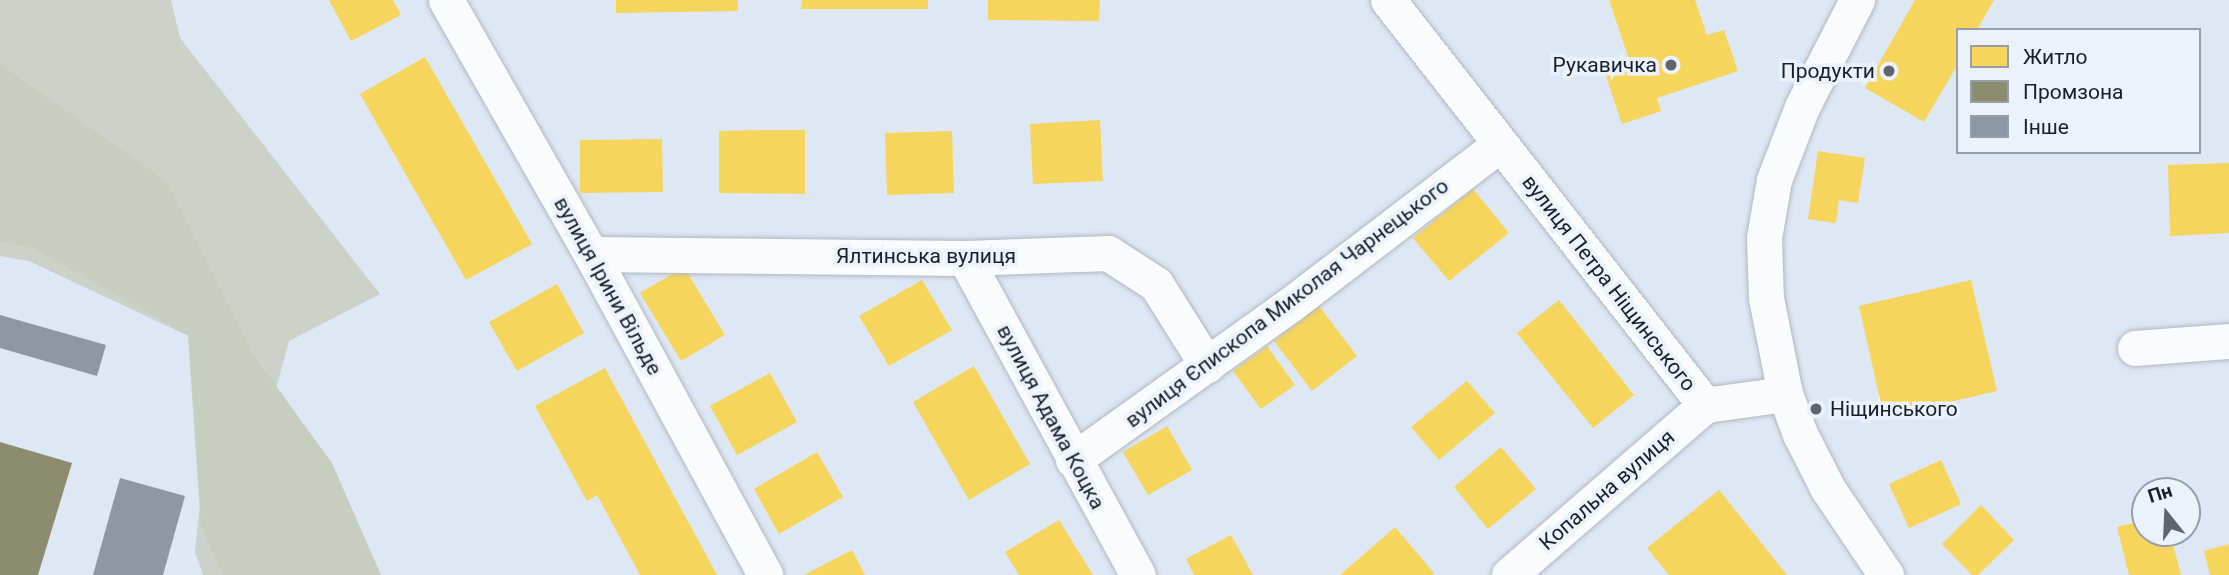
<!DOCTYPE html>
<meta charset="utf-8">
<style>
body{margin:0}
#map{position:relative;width:2229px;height:575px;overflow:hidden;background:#dee7f4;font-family:Roboto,sans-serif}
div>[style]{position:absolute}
.green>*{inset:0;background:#ccd2c9}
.forest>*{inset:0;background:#c7cec0}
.homes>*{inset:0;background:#f6d55c}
.industry>*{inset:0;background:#8c8c6e}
.building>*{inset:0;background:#8f97a2}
.roads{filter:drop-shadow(0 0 2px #b1b8c2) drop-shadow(0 0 2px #b1b8c2)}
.minor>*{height:35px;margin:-17.5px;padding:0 17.5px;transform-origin:17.5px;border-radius:17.5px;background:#fafbfd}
.dots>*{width:19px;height:19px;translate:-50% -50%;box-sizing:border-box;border:4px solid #ebf2fb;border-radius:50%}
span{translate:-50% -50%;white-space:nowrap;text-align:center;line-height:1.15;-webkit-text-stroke:7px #ebf2fb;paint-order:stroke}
.poi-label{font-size:21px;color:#191f28}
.right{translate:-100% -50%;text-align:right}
.left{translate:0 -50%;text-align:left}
.street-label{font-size:21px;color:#191f28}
.legend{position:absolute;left:1956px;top:28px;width:245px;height:126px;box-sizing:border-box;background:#ebf2fb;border:2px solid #979ea7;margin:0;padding:9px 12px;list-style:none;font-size:21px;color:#191f28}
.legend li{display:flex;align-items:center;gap:14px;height:35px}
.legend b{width:35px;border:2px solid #979ea7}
.north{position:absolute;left:2131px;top:477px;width:70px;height:70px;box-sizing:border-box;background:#ebf2fb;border:2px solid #979ea7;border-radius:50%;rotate:342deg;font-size:19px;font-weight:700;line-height:28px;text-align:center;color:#191f28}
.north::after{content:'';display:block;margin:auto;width:24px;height:32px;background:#5e656f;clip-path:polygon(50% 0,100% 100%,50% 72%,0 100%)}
</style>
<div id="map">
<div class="green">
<i style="clip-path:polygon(0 0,171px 0,180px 38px,380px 294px,289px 341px,274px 397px,345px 575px,203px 575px,195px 552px,216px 349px,29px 261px,0 256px)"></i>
</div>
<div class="forest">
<i style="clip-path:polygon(0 64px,166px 181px,253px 354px,332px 463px,381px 575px,223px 575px,201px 527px,188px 335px,33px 248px,0 242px)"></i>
</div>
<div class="homes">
<i style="clip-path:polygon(329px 0,393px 0,401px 15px,351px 41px)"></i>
<i style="clip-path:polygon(616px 0,738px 0,738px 11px,616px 13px)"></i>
<i style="clip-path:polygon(802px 0,928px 0,928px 9px,801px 9px)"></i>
<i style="clip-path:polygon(988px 0,1100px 0,1099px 21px,988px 20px)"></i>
<i style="clip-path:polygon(1609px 0,1695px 0,1707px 35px,1724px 30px,1738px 71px,1657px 98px,1661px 111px,1622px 124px,1605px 73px,1631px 65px)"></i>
<i style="clip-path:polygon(1915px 0,1994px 0,1977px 30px,1958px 30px,1958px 64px,1924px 122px,1865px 88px)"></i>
<i style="clip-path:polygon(425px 57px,532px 244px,466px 280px,360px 94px)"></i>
<i style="clip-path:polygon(1100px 120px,1103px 181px,1033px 184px,1030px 124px)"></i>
<i style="clip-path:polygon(762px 130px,805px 130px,805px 194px,719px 193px,719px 131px)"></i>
<i style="clip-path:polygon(952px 131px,954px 193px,887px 195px,885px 133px)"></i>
<i style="clip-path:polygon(662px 139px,663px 192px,580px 193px,580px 140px)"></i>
<i style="clip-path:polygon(1818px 151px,1865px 158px,1858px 203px,1839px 200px,1836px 223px,1808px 219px)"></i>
<i style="clip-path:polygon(2229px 163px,2229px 233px,2170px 236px,2168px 165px)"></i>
<i style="clip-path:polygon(1473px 189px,1509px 233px,1449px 281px,1413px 238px)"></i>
<i style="clip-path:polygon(684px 267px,725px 335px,681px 361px,640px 293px)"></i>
<i style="clip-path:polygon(922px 280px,952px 330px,889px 366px,859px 316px)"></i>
<i style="clip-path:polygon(1971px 280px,1997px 391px,1884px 417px,1859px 306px)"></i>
<i style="clip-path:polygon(557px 284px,584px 333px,517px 371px,489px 322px)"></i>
<i style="clip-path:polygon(1559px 300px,1634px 395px,1593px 428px,1517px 333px)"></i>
<i style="clip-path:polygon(1319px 306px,1357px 356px,1312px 391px,1274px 341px)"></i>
<i style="clip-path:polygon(1267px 346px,1295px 385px,1261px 409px,1233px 371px)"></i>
<i style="clip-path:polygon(974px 366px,1030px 464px,969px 500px,913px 402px)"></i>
<i style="clip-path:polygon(605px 368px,632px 418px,717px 575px,640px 575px,597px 495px,587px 501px,535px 406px)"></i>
<i style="clip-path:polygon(770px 373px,797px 422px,737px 455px,710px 406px)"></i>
<i style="clip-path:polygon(1467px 381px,1495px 413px,1439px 460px,1411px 427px)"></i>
<i style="clip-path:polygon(1167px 426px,1192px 470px,1148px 495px,1123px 452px)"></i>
<i style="clip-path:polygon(1501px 447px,1536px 489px,1488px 529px,1454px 487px)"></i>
<i style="clip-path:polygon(817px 452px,843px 497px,779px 534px,754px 489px)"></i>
<i style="clip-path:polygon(1941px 460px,1961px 504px,1909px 528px,1889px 484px)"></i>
<i style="clip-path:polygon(1719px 490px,1787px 575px,1669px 575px,1647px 548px)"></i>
<i style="clip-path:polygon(1981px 505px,2014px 540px,1978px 575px,1972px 575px,1942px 544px)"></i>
<i style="clip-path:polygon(1059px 520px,1093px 575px,1019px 575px,1005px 552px)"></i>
<i style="clip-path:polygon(2145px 520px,2145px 533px,2170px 533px,2181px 575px,2129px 575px,2117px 527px)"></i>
<i style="clip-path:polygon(1395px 527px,1434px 573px,1432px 575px,1340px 575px)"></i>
<i style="clip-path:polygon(1231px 535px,1253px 575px,1194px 575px,1186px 559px)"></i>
<i style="clip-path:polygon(2229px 544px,2229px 575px,2210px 575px,2204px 551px)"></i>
<i style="clip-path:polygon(852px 550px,865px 575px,804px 575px)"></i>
</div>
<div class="industry">
<i style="clip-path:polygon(0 442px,72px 463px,38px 575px,0 575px)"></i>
</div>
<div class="building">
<i style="clip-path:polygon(0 315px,106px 345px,97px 376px,0 348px)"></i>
<i style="clip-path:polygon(120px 478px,185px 496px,163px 575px,93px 575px)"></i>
</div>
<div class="roads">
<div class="minor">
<i style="left:446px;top:0;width:292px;rotate:60.3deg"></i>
<i style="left:591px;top:254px;width:365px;rotate:61.5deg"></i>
<i style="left:1388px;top:0;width:514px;rotate:51.95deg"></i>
<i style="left:1857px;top:0;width:120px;rotate:117.2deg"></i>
<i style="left:1802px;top:107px;width:78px;rotate:111deg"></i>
<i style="left:1774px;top:180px;width:59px;rotate:99.8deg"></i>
<i style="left:1764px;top:238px;width:60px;rotate:88.1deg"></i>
<i style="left:1766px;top:298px;width:98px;rotate:78.8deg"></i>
<i style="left:1785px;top:394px;width:43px;rotate:69.4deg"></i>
<i style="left:1800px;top:434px;width:62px;rotate:63deg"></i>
<i style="left:1828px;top:489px;width:104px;rotate:56deg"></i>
<i style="left:591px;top:254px;width:374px;rotate:0.6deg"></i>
<i style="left:965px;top:258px;width:143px;rotate:-2deg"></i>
<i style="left:1108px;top:253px;width:57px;rotate:32.9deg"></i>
<i style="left:1156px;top:284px;width:96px;rotate:57.8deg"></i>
<i style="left:965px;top:258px;width:361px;rotate:61.4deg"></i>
<i style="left:2135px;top:348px;width:94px;rotate:-4.3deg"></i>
<i style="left:1705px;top:405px;width:81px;rotate:-7.8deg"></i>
<i style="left:1073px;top:460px;width:268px;rotate:-35.6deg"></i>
<i style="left:1291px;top:304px;width:263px;rotate:-37.4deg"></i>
<i style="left:1509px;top:575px;width:259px;rotate:-40.9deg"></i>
</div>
</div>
<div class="dots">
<i style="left:1671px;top:65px;background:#5e656f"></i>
<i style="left:1889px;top:71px;background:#5e656f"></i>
<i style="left:1816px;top:409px;background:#5e656f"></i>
</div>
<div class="poi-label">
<span class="right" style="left:1657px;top:65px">Рукавичка</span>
<span class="right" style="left:1875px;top:71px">Продукти</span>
<span class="left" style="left:1830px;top:409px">Ніщинського</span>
</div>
<div class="street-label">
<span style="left:926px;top:256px">Ялтинська вулиця</span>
<span style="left:1609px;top:283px;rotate:52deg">вулиця Петра Ніщинського</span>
<span style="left:608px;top:286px;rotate:61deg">вулиця Ірини Вільде</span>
<span style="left:1287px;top:303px;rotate:-37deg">вулиця Єпископа Миколая Чарнецького</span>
<span style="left:1051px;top:417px;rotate:62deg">вулиця Адама Коцка</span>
<span style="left:1607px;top:490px;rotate:-41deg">Копальна вулиця</span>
</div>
<ul class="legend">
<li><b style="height:19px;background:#f6d55c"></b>Житло</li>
<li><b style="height:19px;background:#8c8c6e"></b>Промзона</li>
<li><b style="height:19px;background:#8f97a2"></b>Інше</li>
</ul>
<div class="north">Пн</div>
</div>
